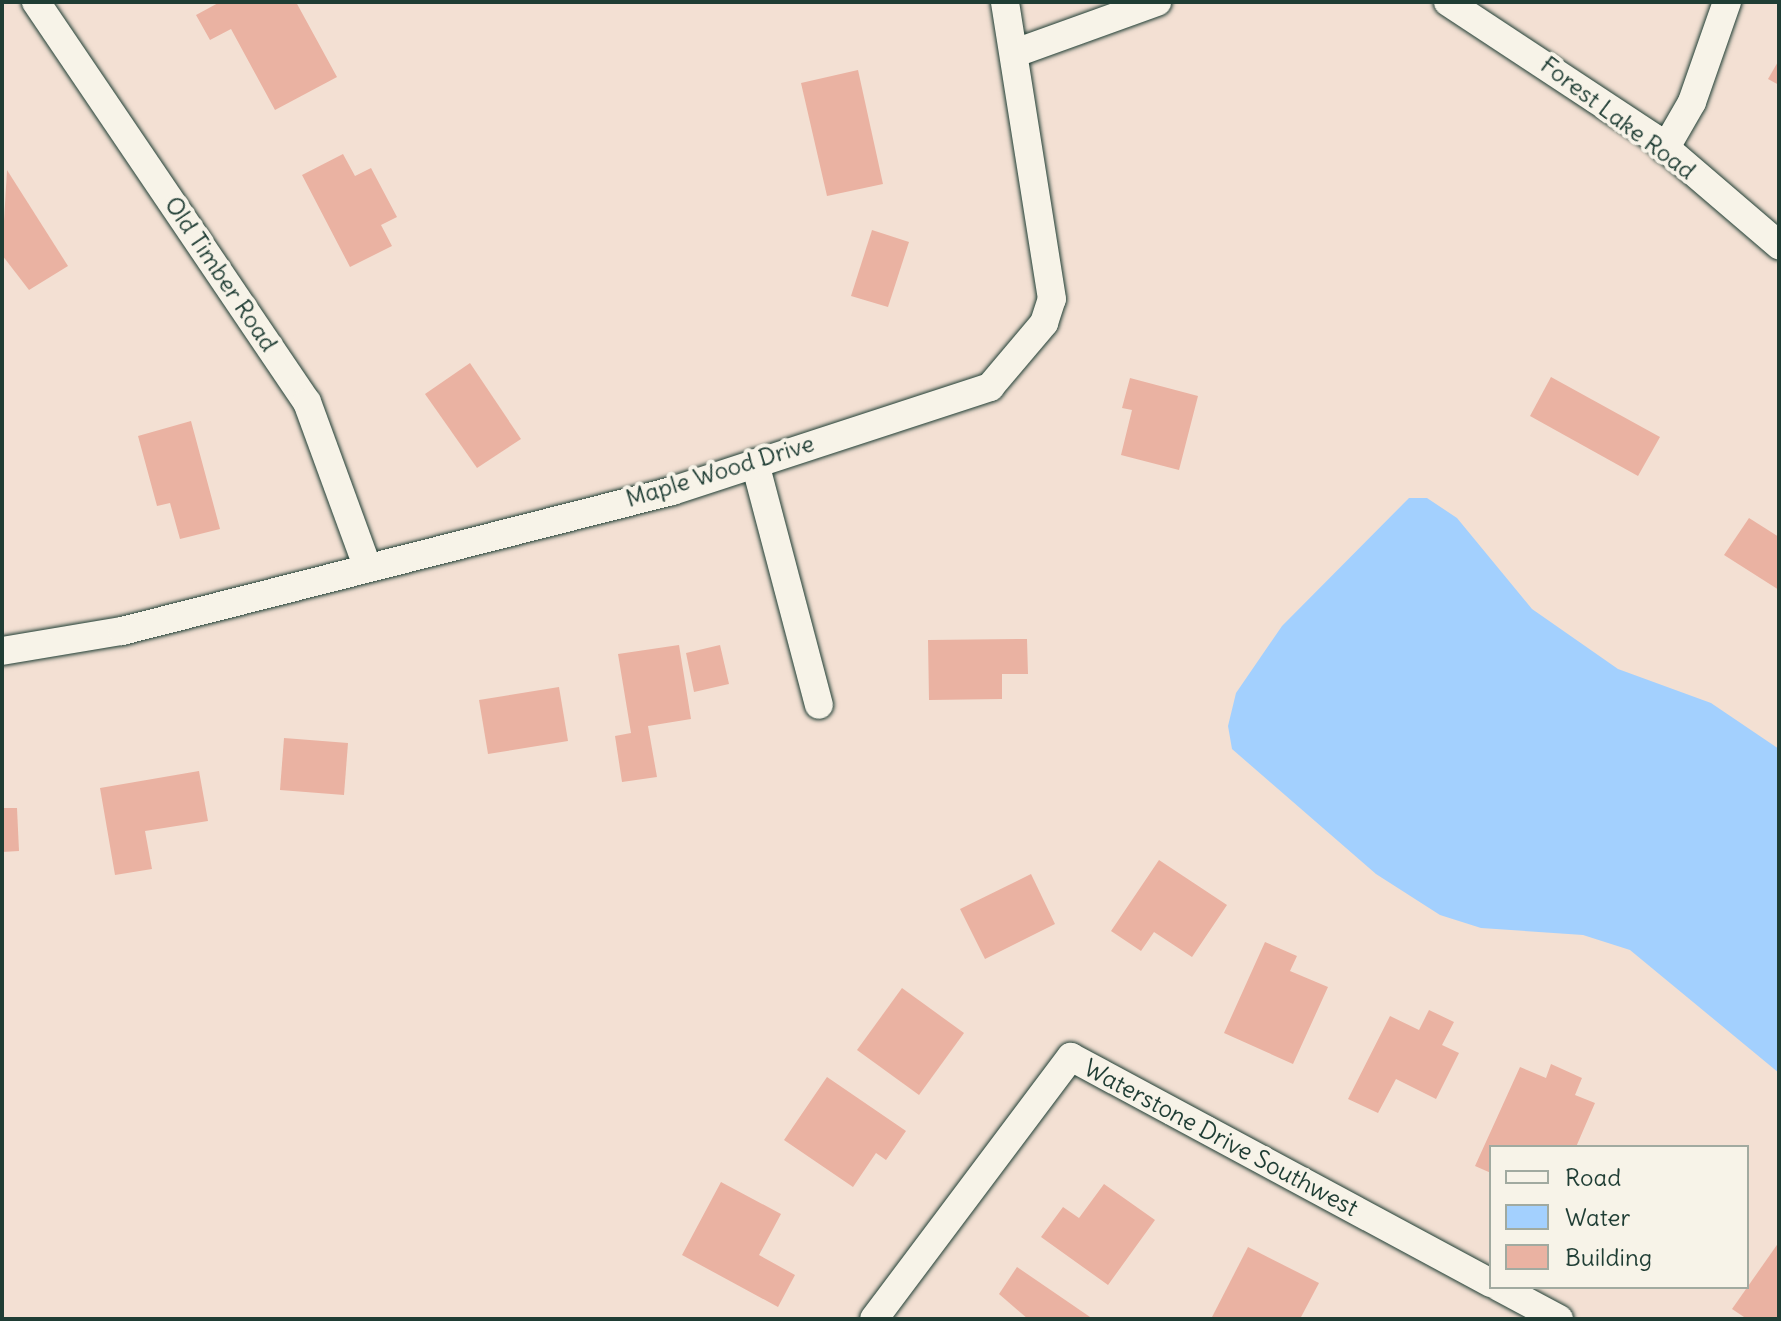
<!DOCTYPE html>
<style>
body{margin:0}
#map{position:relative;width:1781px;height:1321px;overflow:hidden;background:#f3e0d3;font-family:Delius,sans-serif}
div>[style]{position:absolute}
.water>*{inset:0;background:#a3d0fe}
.building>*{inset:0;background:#eab2a2}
.roads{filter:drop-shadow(0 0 2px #1f3d34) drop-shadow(0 0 2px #1f3d34)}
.minor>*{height:28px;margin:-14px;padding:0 14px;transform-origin:14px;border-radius:14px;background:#f7f3e8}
span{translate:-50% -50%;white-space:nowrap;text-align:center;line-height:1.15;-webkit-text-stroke:8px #f7f3e8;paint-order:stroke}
.street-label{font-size:24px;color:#1f3d34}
.frame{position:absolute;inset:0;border:4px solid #1f3d34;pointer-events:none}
.legend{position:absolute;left:1489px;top:1145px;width:260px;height:144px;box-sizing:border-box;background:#f7f3e8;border:2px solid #a1aaa0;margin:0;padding:10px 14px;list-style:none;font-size:24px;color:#1f3d34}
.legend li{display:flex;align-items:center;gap:16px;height:40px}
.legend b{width:40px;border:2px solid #a1aaa0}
</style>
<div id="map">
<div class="water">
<i style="clip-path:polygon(1409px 498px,1427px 498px,1457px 518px,1532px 609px,1618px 669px,1711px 703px,1779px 749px,1779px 1073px,1630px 950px,1583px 935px,1481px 928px,1440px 915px,1376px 874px,1232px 749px,1228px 726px,1236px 693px,1282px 626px)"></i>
</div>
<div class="building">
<i style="clip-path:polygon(220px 2px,296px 2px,337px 77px,275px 110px,231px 29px,210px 40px,196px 15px)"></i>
<i style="clip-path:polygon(1779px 60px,1779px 85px,1768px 79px)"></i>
<i style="clip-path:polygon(858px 70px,883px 184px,827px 196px,801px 83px)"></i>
<i style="clip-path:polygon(343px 154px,355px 176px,371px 168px,397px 217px,381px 225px,392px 246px,350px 267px,302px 175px)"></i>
<i style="clip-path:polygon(7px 170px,68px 266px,29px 290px,2px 255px)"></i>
<i style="clip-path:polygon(872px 230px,909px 242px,888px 307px,851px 296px)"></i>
<i style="clip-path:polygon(470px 363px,521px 439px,477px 468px,425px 394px)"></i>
<i style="clip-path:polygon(1551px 377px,1660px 437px,1638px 476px,1530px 416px)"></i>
<i style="clip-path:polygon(1130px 378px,1198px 396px,1179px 470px,1121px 455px,1132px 410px,1122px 408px)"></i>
<i style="clip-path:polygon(191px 421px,220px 529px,180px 539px,170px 503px,157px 506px,138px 436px)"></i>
<i style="clip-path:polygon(1749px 518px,1779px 537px,1779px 590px,1724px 555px)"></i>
<i style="clip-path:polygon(1027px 639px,1028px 674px,1002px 674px,1002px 699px,929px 700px,928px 640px)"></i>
<i style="clip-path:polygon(679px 645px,691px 719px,648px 726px,657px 777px,622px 782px,615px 736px,631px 733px,618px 654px)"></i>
<i style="clip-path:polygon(720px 645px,729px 684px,694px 692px,686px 653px)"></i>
<i style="clip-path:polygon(559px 687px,568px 741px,488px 754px,479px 700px)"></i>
<i style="clip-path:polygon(284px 738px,348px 743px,344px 795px,280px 790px)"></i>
<i style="clip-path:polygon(199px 771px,208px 821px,145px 831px,152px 869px,115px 875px,100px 788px)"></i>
<i style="clip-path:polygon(2px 808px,17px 808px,19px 851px,2px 852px)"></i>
<i style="clip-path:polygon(1159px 860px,1227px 905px,1192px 957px,1154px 932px,1141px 951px,1111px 931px)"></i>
<i style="clip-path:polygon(1031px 874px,1055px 924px,985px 959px,960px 909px)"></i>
<i style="clip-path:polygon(1265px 942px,1297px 956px,1290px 971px,1328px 987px,1293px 1064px,1224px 1033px)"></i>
<i style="clip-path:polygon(902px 988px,964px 1033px,919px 1095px,857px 1050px)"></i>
<i style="clip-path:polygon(1429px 1010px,1454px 1022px,1442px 1045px,1459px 1053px,1436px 1099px,1396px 1079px,1378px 1113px,1348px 1099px,1390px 1016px,1419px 1030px)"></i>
<i style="clip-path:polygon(1551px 1064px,1582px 1078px,1575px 1095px,1595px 1103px,1576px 1147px,1491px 1147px,1491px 1173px,1475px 1166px,1520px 1067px,1546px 1078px)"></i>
<i style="clip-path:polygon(827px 1077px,906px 1131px,886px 1160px,876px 1153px,853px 1187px,784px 1140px)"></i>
<i style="clip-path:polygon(721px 1182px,781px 1214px,759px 1255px,795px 1275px,778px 1307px,682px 1255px)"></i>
<i style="clip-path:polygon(1104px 1184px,1155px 1220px,1108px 1285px,1041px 1237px,1063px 1207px,1079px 1218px)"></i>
<i style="clip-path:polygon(1779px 1242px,1779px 1319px,1747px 1319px,1732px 1309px)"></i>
<i style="clip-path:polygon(1248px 1247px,1319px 1283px,1300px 1319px,1211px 1319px)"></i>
<i style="clip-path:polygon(1017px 1267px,1093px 1319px,1028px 1319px,999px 1294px)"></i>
</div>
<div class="roads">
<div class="minor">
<i style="left:36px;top:2px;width:483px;rotate:55.9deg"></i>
<i style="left:307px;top:402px;width:175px;rotate:69.9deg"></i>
<i style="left:1448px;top:2px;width:247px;rotate:33.4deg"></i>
<i style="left:1654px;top:138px;width:165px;rotate:40.6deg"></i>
<i style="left:1018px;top:52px;width:148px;rotate:-19.8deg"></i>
<i style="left:1665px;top:149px;width:54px;rotate:-60.1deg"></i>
<i style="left:1692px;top:102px;width:106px;rotate:-70.7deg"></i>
<i style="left:755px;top:463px;width:250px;rotate:75.2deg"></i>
<i style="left:2px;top:651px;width:122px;rotate:-9.5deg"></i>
<i style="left:122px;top:631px;width:568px;rotate:-14.28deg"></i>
<i style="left:672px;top:491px;width:335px;rotate:-18.1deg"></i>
<i style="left:990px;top:387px;width:84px;rotate:-49.8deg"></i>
<i style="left:1044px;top:323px;width:25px;rotate:-72deg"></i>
<i style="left:1052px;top:299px;width:301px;rotate:-99deg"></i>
<i style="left:1499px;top:1287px;width:68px;rotate:28.1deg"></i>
<i style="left:874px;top:1319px;width:328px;rotate:-53.1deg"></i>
<i style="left:1071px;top:1057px;width:477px;rotate:28.3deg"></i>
</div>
</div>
<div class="street-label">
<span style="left:1618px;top:118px;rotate:37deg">Forest Lake Road</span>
<span style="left:221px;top:274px;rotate:56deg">Old Timber Road</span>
<span style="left:720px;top:471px;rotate:-17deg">Maple Wood Drive</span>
<span style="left:1221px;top:1138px;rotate:28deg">Waterstone Drive Southwest</span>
</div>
<div class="frame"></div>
<ul class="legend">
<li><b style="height:10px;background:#f7f3e8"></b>Road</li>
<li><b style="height:22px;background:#a3d0fe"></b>Water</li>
<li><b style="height:22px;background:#eab2a2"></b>Building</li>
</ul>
</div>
